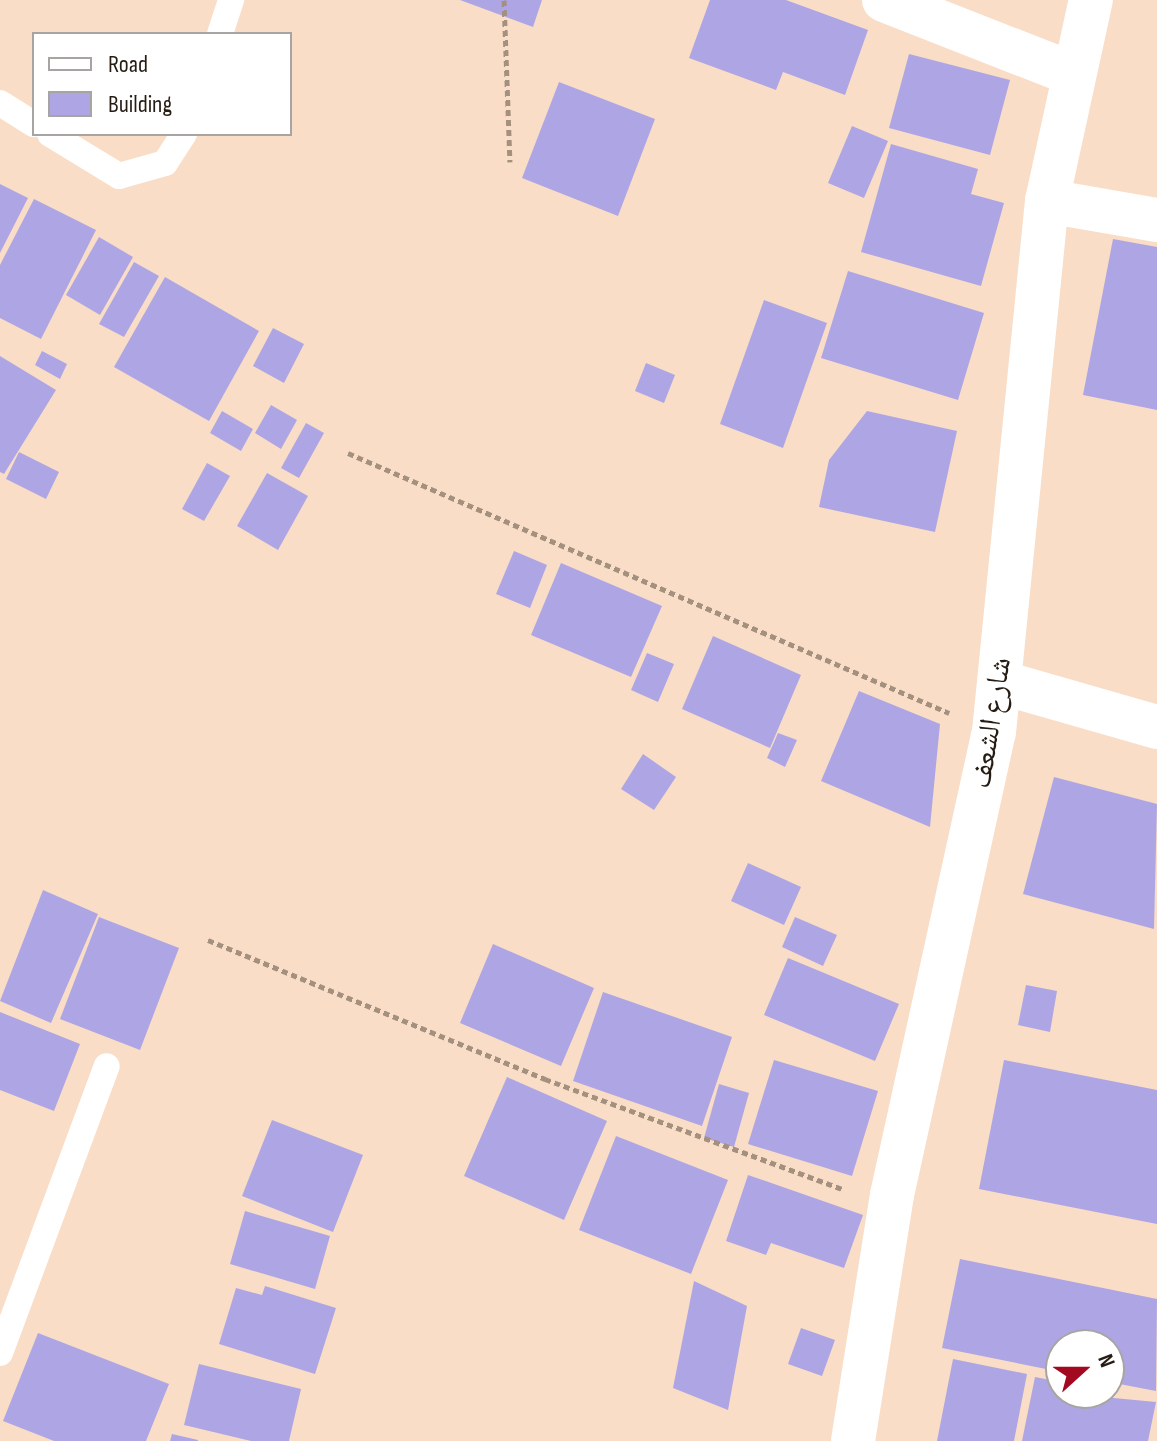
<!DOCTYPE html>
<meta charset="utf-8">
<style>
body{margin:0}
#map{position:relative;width:1157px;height:1441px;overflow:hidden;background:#f9ddc6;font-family:"Sofia Sans Condensed","Noto Naskh Arabic",sans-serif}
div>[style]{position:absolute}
.building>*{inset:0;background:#aea6e4}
.path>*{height:5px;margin-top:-2.5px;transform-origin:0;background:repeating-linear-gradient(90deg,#a4907f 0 6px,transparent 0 10px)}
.lane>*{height:26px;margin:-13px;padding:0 13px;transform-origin:13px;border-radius:13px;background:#fff}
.street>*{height:44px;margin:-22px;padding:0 22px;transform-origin:22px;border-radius:22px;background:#fff}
.secondary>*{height:44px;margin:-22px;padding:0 22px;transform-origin:22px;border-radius:22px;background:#fff}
span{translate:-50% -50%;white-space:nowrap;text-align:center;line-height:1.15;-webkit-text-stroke:7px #fff;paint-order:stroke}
.street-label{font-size:30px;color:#251c13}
.legend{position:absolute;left:32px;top:32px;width:260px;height:104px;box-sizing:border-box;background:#fff;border:2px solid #a8a4a1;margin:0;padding:10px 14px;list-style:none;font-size:24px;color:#251c13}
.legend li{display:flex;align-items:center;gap:16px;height:40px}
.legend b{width:40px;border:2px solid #a8a4a1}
.north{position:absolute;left:1045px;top:1329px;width:80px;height:80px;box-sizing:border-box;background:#fff;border:2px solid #a8a4a1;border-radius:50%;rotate:69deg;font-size:22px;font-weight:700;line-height:32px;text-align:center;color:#251c13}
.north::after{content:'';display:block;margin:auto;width:28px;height:36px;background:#a40922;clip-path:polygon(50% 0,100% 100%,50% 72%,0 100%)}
</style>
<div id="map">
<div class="building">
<i style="clip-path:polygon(460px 0,542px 0,533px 27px)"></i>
<i style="clip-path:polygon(710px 0,786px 0,868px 30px,845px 95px,783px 72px,776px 90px,689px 58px)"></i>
<i style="clip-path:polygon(909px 54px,1010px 80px,990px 155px,889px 128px)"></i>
<i style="clip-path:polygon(559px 82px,655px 119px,618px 216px,522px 178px)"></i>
<i style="clip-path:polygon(852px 126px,888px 141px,864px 198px,828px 183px)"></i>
<i style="clip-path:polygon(891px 144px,978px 169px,971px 194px,1004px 203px,981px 286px,861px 252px)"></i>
<i style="clip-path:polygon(0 184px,28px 198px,0 253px)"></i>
<i style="clip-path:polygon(34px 199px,96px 230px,41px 339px,0 318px,0 265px)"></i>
<i style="clip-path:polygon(99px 237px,133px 257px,100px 315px,66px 295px)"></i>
<i style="clip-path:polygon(1113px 239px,1157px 247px,1157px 410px,1083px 395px)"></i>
<i style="clip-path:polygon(134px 262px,159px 276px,124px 337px,99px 324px)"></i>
<i style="clip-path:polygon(848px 271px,984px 313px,958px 400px,821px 358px)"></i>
<i style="clip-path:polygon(165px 277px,259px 331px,209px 421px,114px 367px)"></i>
<i style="clip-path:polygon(764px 300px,827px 323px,783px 448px,720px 424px)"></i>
<i style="clip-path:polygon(273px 328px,304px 344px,284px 383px,253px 366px)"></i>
<i style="clip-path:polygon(42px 351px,67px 364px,60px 379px,35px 365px)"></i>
<i style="clip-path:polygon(0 356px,56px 390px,4px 474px,0 472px)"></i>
<i style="clip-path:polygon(646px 363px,675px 375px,664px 403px,635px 391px)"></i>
<i style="clip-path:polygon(271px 405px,297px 420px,281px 449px,255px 433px)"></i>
<i style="clip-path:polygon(222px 411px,253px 429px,241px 451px,210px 433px)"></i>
<i style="clip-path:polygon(867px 411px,957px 431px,935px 532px,819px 507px,829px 460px)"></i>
<i style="clip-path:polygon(306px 423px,324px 433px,299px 478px,281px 468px)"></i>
<i style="clip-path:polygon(19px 452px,59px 472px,46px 499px,6px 479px)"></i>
<i style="clip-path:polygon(207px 463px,230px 476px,204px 521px,182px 509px)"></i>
<i style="clip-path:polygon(267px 473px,308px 496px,278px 550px,237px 526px)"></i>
<i style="clip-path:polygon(514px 551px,547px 565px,530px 608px,496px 594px)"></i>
<i style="clip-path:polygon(561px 563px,662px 606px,631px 677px,531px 635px)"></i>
<i style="clip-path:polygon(713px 636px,801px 675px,770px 748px,682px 709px)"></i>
<i style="clip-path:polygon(647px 653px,674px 664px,658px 702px,631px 690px)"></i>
<i style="clip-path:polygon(859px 691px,940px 724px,930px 827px,821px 781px)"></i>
<i style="clip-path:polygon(778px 733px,797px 740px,785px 767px,767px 758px)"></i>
<i style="clip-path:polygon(643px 754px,676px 777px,654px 810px,621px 789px)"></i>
<i style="clip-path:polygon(1054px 777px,1157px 804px,1154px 929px,1023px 894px)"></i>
<i style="clip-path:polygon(748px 863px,801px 887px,784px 925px,731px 901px)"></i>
<i style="clip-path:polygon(43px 890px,98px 914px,51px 1023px,0 1001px)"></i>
<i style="clip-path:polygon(99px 917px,179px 948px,140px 1050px,60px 1019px)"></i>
<i style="clip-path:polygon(795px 917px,837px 935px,823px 966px,782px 947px)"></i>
<i style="clip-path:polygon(493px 944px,594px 988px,561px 1066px,460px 1023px)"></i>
<i style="clip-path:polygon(788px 958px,899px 1004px,875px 1061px,764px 1015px)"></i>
<i style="clip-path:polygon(1026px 985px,1057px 991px,1050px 1032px,1018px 1025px)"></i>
<i style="clip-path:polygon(603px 992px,732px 1037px,702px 1126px,573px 1081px)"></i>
<i style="clip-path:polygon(0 1012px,80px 1044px,54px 1111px,0 1090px)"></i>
<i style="clip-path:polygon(774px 1060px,878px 1091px,852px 1176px,748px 1144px)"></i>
<i style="clip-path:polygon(1004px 1060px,1157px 1090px,1157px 1224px,979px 1189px)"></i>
<i style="clip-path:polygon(507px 1077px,607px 1121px,564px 1220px,464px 1176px)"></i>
<i style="clip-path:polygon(719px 1084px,749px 1093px,734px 1147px,704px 1138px)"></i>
<i style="clip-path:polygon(272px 1120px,363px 1155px,333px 1232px,242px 1196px)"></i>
<i style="clip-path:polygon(616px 1136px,728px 1180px,691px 1274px,579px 1230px)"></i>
<i style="clip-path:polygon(748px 1175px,863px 1215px,844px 1268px,771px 1243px,766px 1255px,726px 1241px)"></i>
<i style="clip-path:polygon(245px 1211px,330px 1236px,315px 1289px,230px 1264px)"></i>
<i style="clip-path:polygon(960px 1259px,1157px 1299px,1156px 1391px,1109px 1382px,1109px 1345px,1061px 1345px,1061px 1372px,942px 1348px)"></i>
<i style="clip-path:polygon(694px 1281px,747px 1306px,728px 1410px,673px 1388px)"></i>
<i style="clip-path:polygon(265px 1286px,336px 1308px,315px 1374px,219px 1344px,236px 1288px,262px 1295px)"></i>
<i style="clip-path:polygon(801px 1328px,835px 1340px,822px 1376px,788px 1364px)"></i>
<i style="clip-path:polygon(38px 1333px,169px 1384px,146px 1441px,54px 1441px,3px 1421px)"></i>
<i style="clip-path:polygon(953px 1359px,1027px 1374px,1014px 1441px,937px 1441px)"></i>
<i style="clip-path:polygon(199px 1364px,301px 1389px,289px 1441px,251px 1441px,184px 1425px)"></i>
<i style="clip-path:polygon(1035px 1377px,1061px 1382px,1061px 1393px,1156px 1402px,1148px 1441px,1022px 1441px)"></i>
<i style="clip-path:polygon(172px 1434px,198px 1440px,198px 1441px,170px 1441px)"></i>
</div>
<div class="path">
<i style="left:504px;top:0;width:162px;rotate:87.9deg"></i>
<i style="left:348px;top:453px;width:655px;rotate:23.39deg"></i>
<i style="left:208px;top:940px;width:365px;rotate:22.4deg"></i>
<i style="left:545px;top:1079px;width:318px;rotate:20.3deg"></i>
</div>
<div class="lane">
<i style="left:220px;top:34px;width:36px;rotate:-72deg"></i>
<i style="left:0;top:103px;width:40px;rotate:32deg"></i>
<i style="left:50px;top:134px;width:81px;rotate:31.3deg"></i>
<i style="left:119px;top:176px;width:48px;rotate:-15.8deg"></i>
<i style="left:165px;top:163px;width:35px;rotate:-57deg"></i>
<i style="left:0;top:1353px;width:306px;rotate:-69.6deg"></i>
</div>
<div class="street">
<i style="left:884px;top:0;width:203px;rotate:21.4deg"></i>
<i style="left:1047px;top:201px;width:112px;rotate:9.8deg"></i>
<i style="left:1000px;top:682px;width:163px;rotate:16deg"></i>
</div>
<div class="secondary">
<i style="left:853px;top:1441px;width:249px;rotate:-81deg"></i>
<i style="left:892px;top:1195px;width:474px;rotate:-77.6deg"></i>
<i style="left:994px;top:732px;width:534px;rotate:-84.3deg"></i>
<i style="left:1047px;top:201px;width:206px;rotate:-77.7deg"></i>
</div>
<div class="street-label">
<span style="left:991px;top:723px;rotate:-81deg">شارع الشعف</span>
</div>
<ul class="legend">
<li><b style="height:10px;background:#fff"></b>Road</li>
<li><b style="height:22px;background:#aea6e4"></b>Building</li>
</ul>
<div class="north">N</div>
</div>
